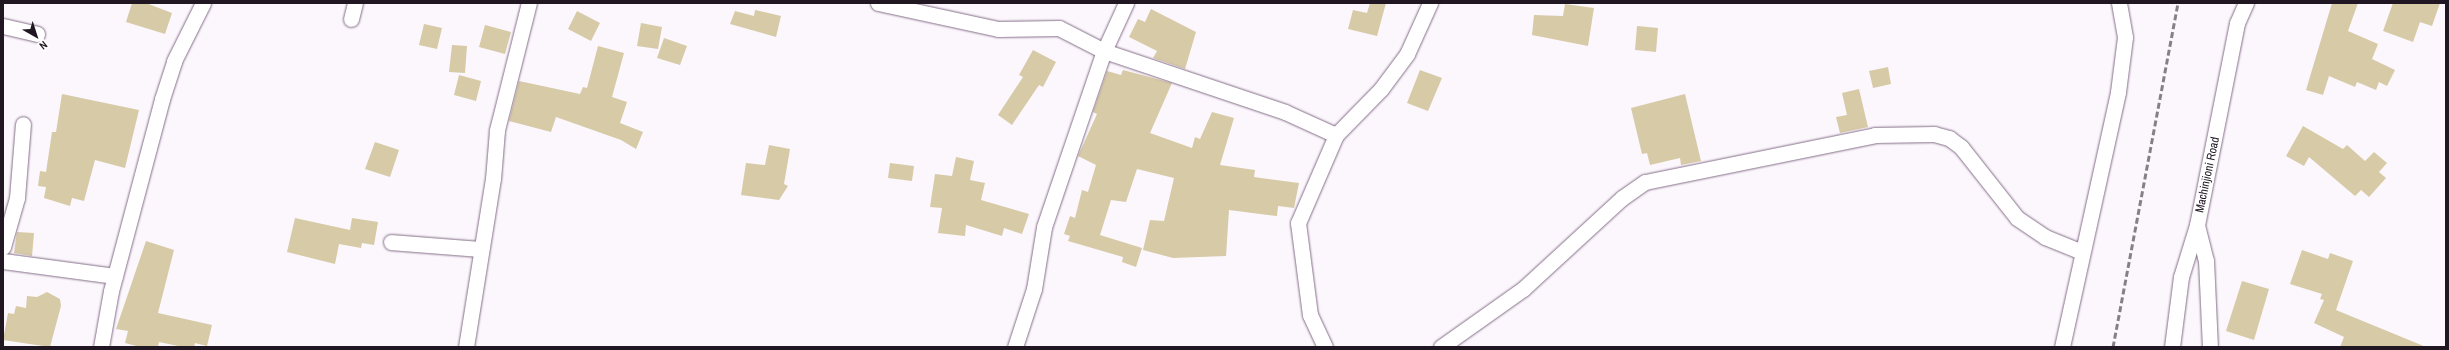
<!DOCTYPE html>
<style>
body{margin:0}
#map{position:relative;width:2449px;height:350px;overflow:hidden;background:#fcf7fd;font-family:"Archivo Narrow",sans-serif}
div>[style]{position:absolute}
.building>*{inset:0;background:#d7caa7}
.roads{filter:drop-shadow(0 0 1px #846e88) drop-shadow(0 0 1px #846e88)}
.minor>*{height:15px;margin:-7.5px;padding:0 7.5px;transform-origin:7.5px;border-radius:7.5px;background:#fff}
.rail>*{height:3px;margin-top:-1.5px;transform-origin:0;background:repeating-linear-gradient(90deg,#867f87 0 6px,transparent 0 9px)}
span{translate:-50% -50%;white-space:nowrap;text-align:center;line-height:1.15;-webkit-text-stroke:3px #fff;paint-order:stroke}
.street-label{font-size:12px;color:#201722}
.frame{position:absolute;inset:0;border:4px solid #201722;pointer-events:none}
.north{position:absolute;left:16px;top:16px;width:40px;height:40px;-webkit-text-stroke:3px #fff;paint-order:stroke;rotate:141deg;font-size:11px;font-weight:700;line-height:16px;text-align:center;color:#201722}
.north::after{content:'';display:block;margin:auto;width:14px;height:18px;background:#201722;clip-path:polygon(50% 0,100% 100%,50% 72%,0 100%)}
</style>
<div id="map">
<div class="building">
<i style="clip-path:polygon(132px 3px,146px 3px,172px 13px,165px 34px,126px 22px)"></i>
<i style="clip-path:polygon(1370px 3px,1386px 3px,1377px 36px,1348px 29px,1353px 10px,1367px 13px)"></i>
<i style="clip-path:polygon(2332px 3px,2358px 3px,2348px 31px,2378px 44px,2372px 59px,2395px 70px,2387px 86px,2379px 82px,2376px 90px,2357px 82px,2355px 87px,2329px 76px,2323px 95px,2306px 90px)"></i>
<i style="clip-path:polygon(2393px 3px,2440px 3px,2432px 26px,2420px 22px,2413px 42px,2383px 31px)"></i>
<i style="clip-path:polygon(1565px 4px,1594px 8px,1588px 46px,1532px 35px,1534px 15px,1563px 16px)"></i>
<i style="clip-path:polygon(1151px 9px,1196px 32px,1185px 69px,1153px 58px,1157px 51px,1129px 37px,1138px 19px,1145px 22px)"></i>
<i style="clip-path:polygon(755px 10px,781px 16px,776px 37px,730px 24px,735px 11px,754px 16px)"></i>
<i style="clip-path:polygon(577px 11px,600px 23px,591px 41px,568px 29px)"></i>
<i style="clip-path:polygon(641px 23px,662px 27px,658px 49px,637px 46px)"></i>
<i style="clip-path:polygon(424px 24px,442px 28px,437px 49px,419px 45px)"></i>
<i style="clip-path:polygon(485px 25px,511px 32px,505px 54px,479px 47px)"></i>
<i style="clip-path:polygon(1637px 26px,1658px 28px,1656px 52px,1635px 50px)"></i>
<i style="clip-path:polygon(664px 38px,687px 46px,680px 65px,657px 58px)"></i>
<i style="clip-path:polygon(452px 45px,467px 46px,465px 73px,449px 72px)"></i>
<i style="clip-path:polygon(598px 46px,624px 53px,612px 97px,627px 102px,620px 123px,643px 132px,636px 149px,621px 140px,556px 117px,551px 132px,509px 121px,519px 81px,580px 94px,583px 87px,587px 88px)"></i>
<i style="clip-path:polygon(1033px 50px,1056px 62px,1043px 87px,1039px 85px,1012px 125px,998px 115px,1023px 77px,1019px 75px)"></i>
<i style="clip-path:polygon(1888px 67px,1891px 84px,1873px 88px,1869px 71px)"></i>
<i style="clip-path:polygon(1123px 70px,1172px 83px,1150px 133px,1192px 148px,1195px 137px,1200px 139px,1212px 112px,1234px 118px,1220px 165px,1255px 170px,1254px 177px,1299px 183px,1294px 208px,1278px 206px,1277px 216px,1229px 210px,1226px 256px,1173px 258px,1143px 250px,1150px 220px,1164px 221px,1174px 178px,1137px 169px,1126px 202px,1111px 200px,1100px 235px,1142px 248px,1136px 267px,1122px 262px,1123px 257px,1068px 241px,1070px 236px,1064px 234px,1070px 216px,1075px 218px,1082px 190px,1088px 192px,1096px 165px,1078px 156px,1097px 114px,1093px 112px,1107px 71px,1121px 75px)"></i>
<i style="clip-path:polygon(1420px 70px,1442px 78px,1428px 111px,1407px 103px)"></i>
<i style="clip-path:polygon(459px 75px,481px 81px,476px 101px,454px 95px)"></i>
<i style="clip-path:polygon(1859px 89px,1868px 127px,1840px 133px,1836px 117px,1847px 115px,1842px 93px)"></i>
<i style="clip-path:polygon(62px 94px,139px 110px,125px 168px,95px 160px,84px 201px,72px 198px,70px 206px,44px 198px,46px 187px,38px 186px,40px 171px,46px 172px,52px 132px,56px 132px)"></i>
<i style="clip-path:polygon(1685px 94px,1701px 161px,1681px 165px,1680px 158px,1650px 165px,1647px 153px,1642px 154px,1631px 108px)"></i>
<i style="clip-path:polygon(2303px 126px,2343px 149px,2347px 145px,2365px 161px,2374px 152px,2387px 163px,2379px 172px,2386px 178px,2369px 197px,2361px 190px,2355px 196px,2309px 157px,2304px 166px,2286px 156px)"></i>
<i style="clip-path:polygon(375px 142px,399px 150px,390px 177px,365px 169px)"></i>
<i style="clip-path:polygon(769px 145px,790px 149px,784px 184px,788px 186px,779px 200px,741px 195px,746px 163px,765px 165px)"></i>
<i style="clip-path:polygon(956px 157px,974px 161px,970px 180px,985px 183px,981px 200px,1029px 214px,1022px 234px,1004px 228px,1002px 236px,966px 225px,965px 236px,938px 233px,942px 208px,930px 207px,935px 174px,952px 176px)"></i>
<i style="clip-path:polygon(890px 163px,914px 166px,912px 181px,888px 178px)"></i>
<i style="clip-path:polygon(295px 218px,350px 230px,352px 218px,378px 222px,374px 245px,362px 243px,361px 248px,339px 244px,335px 264px,287px 252px)"></i>
<i style="clip-path:polygon(17px 232px,34px 233px,32px 256px,14px 253px)"></i>
<i style="clip-path:polygon(146px 241px,174px 250px,158px 313px,212px 325px,207px 346px,195px 343px,194px 347px,183px 347px,159px 342px,158px 347px,140px 347px,125px 343px,128px 331px,116px 329px)"></i>
<i style="clip-path:polygon(2302px 250px,2328px 259px,2330px 253px,2353px 261px,2336px 310px,2426px 347px,2340px 347px,2344px 337px,2314px 323px,2324px 300px,2320px 299px,2322px 294px,2290px 284px)"></i>
<i style="clip-path:polygon(2242px 281px,2269px 289px,2254px 340px,2226px 331px)"></i>
<i style="clip-path:polygon(47px 292px,60px 299px,61px 306px,50px 347px,3px 340px,8px 313px,14px 314px,16px 306px,26px 308px,27px 296px,37px 297px)"></i>
</div>
<div class="roads">
<div class="minor">
<i style="left:878px;top:3px;width:123px;rotate:12.2deg"></i>
<i style="left:998px;top:29px;width:61px;rotate:-0.9deg"></i>
<i style="left:1059px;top:28px;width:51px;rotate:27.1deg"></i>
<i style="left:1104px;top:51px;width:191px;rotate:18.6deg"></i>
<i style="left:1285px;top:112px;width:56px;rotate:24.3deg"></i>
<i style="left:351px;top:19px;width:16px;rotate:-76deg"></i>
<i style="left:3px;top:26px;width:35px;rotate:13deg"></i>
<i style="left:2197px;top:225px;width:36px;rotate:76deg"></i>
<i style="left:2206px;top:260px;width:87px;rotate:87.4deg"></i>
<i style="left:391px;top:242px;width:88px;rotate:4.5deg"></i>
<i style="left:3px;top:247px;width:51px;rotate:-74.1deg"></i>
<i style="left:17px;top:198px;width:74px;rotate:-85.4deg"></i>
<i style="left:3px;top:261px;width:113px;rotate:7.6deg"></i>
<i style="left:101px;top:347px;width:57px;rotate:-79.9deg"></i>
<i style="left:111px;top:291px;width:199px;rotate:-75.1deg"></i>
<i style="left:162px;top:99px;width:40px;rotate:-72deg"></i>
<i style="left:174px;top:61px;width:65px;rotate:-63.4deg"></i>
<i style="left:466px;top:347px;width:170px;rotate:-80.9deg"></i>
<i style="left:493px;top:179px;width:49px;rotate:-85.3deg"></i>
<i style="left:497px;top:130px;width:131px;rotate:-75.9deg"></i>
<i style="left:1015px;top:347px;width:61px;rotate:-71.9deg"></i>
<i style="left:1034px;top:289px;width:63px;rotate:-80.8deg"></i>
<i style="left:1044px;top:227px;width:186px;rotate:-71.2deg"></i>
<i style="left:1104px;top:51px;width:53px;rotate:-65.4deg"></i>
<i style="left:1325px;top:347px;width:35px;rotate:-115deg"></i>
<i style="left:1310px;top:315px;width:93px;rotate:-97.4deg"></i>
<i style="left:1298px;top:223px;width:96px;rotate:-66.6deg"></i>
<i style="left:1336px;top:135px;width:64px;rotate:-45.6deg"></i>
<i style="left:1381px;top:89px;width:44px;rotate:-53.4deg"></i>
<i style="left:1407px;top:54px;width:56px;rotate:-65.7deg"></i>
<i style="left:1441px;top:347px;width:100px;rotate:-35.3deg"></i>
<i style="left:1523px;top:289px;width:134px;rotate:-42.6deg"></i>
<i style="left:1622px;top:198px;width:28px;rotate:-35deg"></i>
<i style="left:1645px;top:182px;width:235px;rotate:-11.5deg"></i>
<i style="left:1875px;top:135px;width:59px;rotate:-1deg"></i>
<i style="left:1934px;top:134px;width:16px;rotate:15deg"></i>
<i style="left:1949px;top:138px;width:15px;rotate:37deg"></i>
<i style="left:1961px;top:147px;width:90px;rotate:51.7deg"></i>
<i style="left:2017px;top:218px;width:34px;rotate:34deg"></i>
<i style="left:2045px;top:237px;width:40px;rotate:22deg"></i>
<i style="left:2062px;top:347px;width:261px;rotate:-77.6deg"></i>
<i style="left:2118px;top:92px;width:55px;rotate:-82.7deg"></i>
<i style="left:2125px;top:37px;width:35px;rotate:-100deg"></i>
<i style="left:2172px;top:347px;width:71px;rotate:-82.7deg"></i>
<i style="left:2181px;top:277px;width:54px;rotate:-72.9deg"></i>
<i style="left:2197px;top:225px;width:206px;rotate:-78.8deg"></i>
<i style="left:2237px;top:23px;width:22px;rotate:-66deg"></i>
</div>
</div>
<div class="rail">
<i style="left:2113px;top:347px;width:350px;rotate:-79.3deg"></i>
</div>
<div class="street-label">
<span style="left:2208px;top:175px;rotate:-78deg">Machinjioni Road</span>
</div>
<div class="frame"></div>
<div class="north">N</div>
</div>
